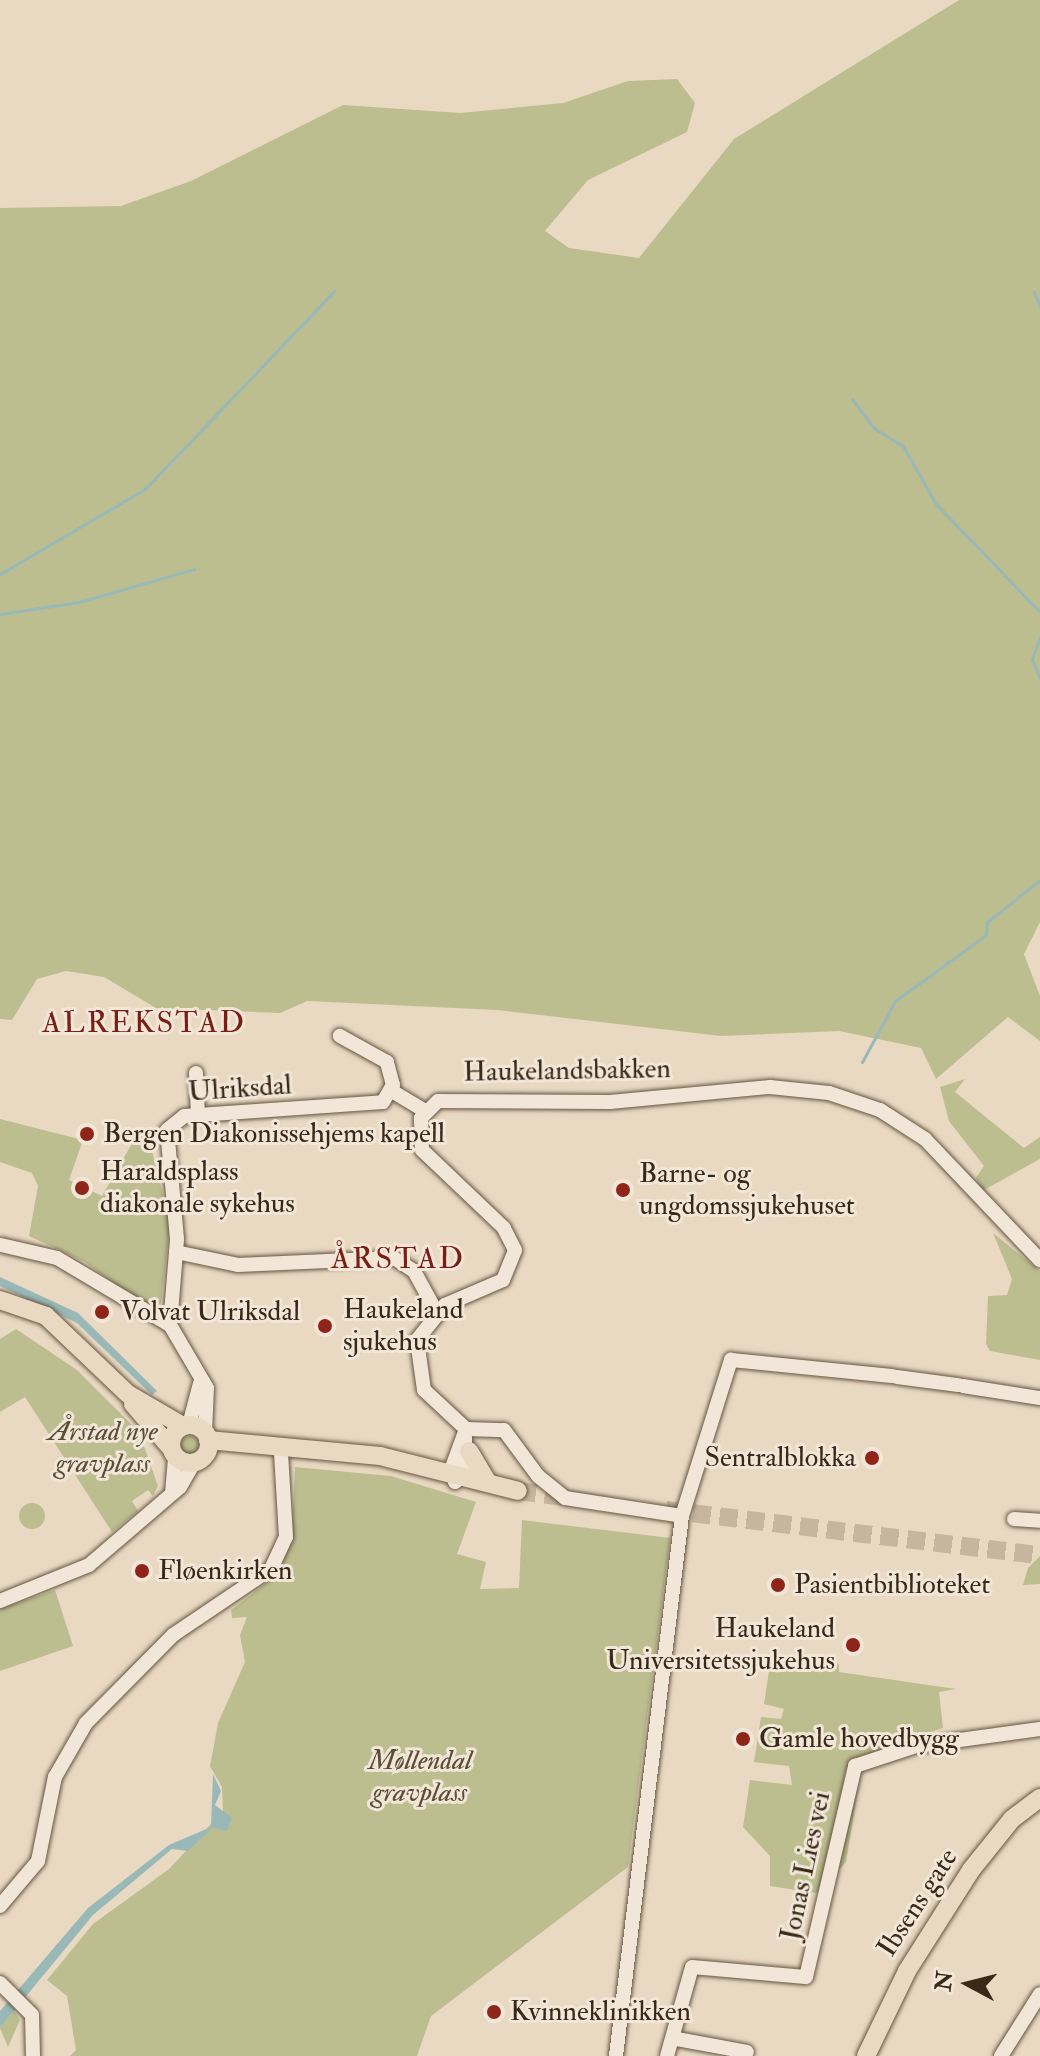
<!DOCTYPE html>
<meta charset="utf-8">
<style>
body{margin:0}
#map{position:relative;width:1040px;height:2056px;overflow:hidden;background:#e9d9c2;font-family:"IM FELL Double Pica",serif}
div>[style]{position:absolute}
.green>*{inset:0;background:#bcbe8f}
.round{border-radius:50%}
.water>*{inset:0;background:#98b9b8}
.stream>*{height:3px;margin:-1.5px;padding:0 1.5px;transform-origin:1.5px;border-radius:1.5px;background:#98b9b8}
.major-tunnel>*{height:18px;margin-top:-9px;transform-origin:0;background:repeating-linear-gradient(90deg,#c6b6a0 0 18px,transparent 0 27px)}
.roads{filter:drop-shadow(0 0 2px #655542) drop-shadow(0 0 2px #655542)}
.minor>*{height:14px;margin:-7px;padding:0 7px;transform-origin:7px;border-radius:7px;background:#f1e6d7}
.major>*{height:18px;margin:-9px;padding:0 9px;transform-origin:9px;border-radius:9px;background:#e9d9c2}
.major>.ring{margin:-9px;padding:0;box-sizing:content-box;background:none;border:18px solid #e9d9c2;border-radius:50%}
.dots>*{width:22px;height:22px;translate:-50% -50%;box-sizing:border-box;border:4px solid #f1e6d7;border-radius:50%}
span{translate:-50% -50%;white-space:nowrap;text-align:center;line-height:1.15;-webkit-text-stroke:6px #f1e6d7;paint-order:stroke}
.street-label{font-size:28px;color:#392918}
.poi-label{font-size:28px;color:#392918}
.left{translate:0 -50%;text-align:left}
.right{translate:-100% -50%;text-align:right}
.park-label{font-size:28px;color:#5a4e36;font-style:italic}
.neighbourhood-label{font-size:30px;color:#7a1f14;letter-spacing:2px}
.north{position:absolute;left:928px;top:1944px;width:80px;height:80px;-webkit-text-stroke:6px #f1e6d7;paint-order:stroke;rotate:277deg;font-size:22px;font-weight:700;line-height:32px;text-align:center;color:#392918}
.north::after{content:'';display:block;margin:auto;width:28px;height:36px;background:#392918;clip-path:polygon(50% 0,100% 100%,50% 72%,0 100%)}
</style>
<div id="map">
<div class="green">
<i style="clip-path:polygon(959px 0,1040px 0,1040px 922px,1024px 954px,1040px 996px,1040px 1041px,1008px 1017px,936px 1079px,921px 1048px,839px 1031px,721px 1036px,497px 1010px,307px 1001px,280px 1013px,156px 1008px,104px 977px,66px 971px,37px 979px,12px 1020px,0 1019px,0 208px,121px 206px,191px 181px,343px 105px,460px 113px,563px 103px,628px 81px,677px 79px,695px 103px,687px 132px,588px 180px,545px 231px,569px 248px,639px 258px,734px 139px)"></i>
<i style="clip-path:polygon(965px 1079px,955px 1092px,1024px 1148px,1040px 1137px,1040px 1159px,982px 1191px,976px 1178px,984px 1166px,949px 1121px,940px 1087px)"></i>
<i style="clip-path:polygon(0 1119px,83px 1140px,69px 1180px,102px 1196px,138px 1133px,150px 1143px,170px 1223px,161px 1303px,152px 1311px,85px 1262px,29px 1236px,38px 1186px,32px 1173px,0 1162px)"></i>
<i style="clip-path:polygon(993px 1233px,1040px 1271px,1040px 1360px,990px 1351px,986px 1344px,988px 1296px,1007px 1295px,1012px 1279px)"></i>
<i style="clip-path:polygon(16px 1329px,77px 1370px,135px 1428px,145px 1449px,158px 1486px,153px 1496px,148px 1490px,132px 1501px,138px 1511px,112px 1532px,25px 1397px,0 1412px,0 1339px)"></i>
<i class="round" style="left:181px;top:1436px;width:18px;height:18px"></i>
<i style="clip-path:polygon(295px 1467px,391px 1476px,476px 1502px,457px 1554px,486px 1562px,480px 1589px,519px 1588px,522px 1520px,670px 1538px,628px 1867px,431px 2016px,417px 2056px,70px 2056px,76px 2050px,67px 1996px,47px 1980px,93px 1924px,169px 1869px,223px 1811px,222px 1787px,210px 1766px,218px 1723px,245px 1662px,240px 1635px,247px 1617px,232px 1618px,231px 1610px,279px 1573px,292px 1539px)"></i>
<i class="round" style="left:19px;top:1503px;width:26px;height:26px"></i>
<i style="clip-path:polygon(1040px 1556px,1040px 1584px,1023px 1585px,1028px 1568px)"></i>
<i style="clip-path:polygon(55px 1590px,73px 1646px,0 1671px,0 1609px)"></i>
<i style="clip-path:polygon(771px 1658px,805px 1666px,813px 1658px,839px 1664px,839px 1672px,956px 1689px,939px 1692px,943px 1728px,904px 1740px,861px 1772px,846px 1862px,816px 1893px,770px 1886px,770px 1856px,743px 1827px,750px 1780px,792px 1785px,789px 1766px,754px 1762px,761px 1717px,781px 1719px,784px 1709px,764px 1704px)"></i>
<i style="clip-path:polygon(14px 2011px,20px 2020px,8px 2047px,0 2028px)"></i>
</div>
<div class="water">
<i style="clip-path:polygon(0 1277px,78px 1313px,157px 1391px,152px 1395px,77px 1323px,0 1286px)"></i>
<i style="clip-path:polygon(213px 1774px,221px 1791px,215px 1805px,232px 1818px,227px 1831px,212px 1828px,188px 1851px,172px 1849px,93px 1915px,0 2028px,0 2011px,88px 1908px,169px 1845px,211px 1827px)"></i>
</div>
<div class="stream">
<i style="left:1034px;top:292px;width:15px;rotate:67deg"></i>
<i style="left:852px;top:399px;width:38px;rotate:53deg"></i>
<i style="left:875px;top:429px;width:33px;rotate:31deg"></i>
<i style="left:903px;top:446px;width:67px;rotate:60.4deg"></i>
<i style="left:936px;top:504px;width:150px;rotate:46.1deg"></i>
<i style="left:0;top:574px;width:168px;rotate:-30.4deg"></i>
<i style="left:145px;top:489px;width:274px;rotate:-46.3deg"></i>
<i style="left:0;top:614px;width:80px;rotate:-8.6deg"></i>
<i style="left:79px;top:602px;width:120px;rotate:-16deg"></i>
<i style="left:1040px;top:637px;width:23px;rotate:110deg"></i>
<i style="left:1032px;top:659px;width:22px;rotate:68deg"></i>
<i style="left:862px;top:1062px;width:69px;rotate:-61.6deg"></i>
<i style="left:895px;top:1001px;width:112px;rotate:-36deg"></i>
<i style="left:986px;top:935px;width:13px;rotate:-86deg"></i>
<i style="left:987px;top:922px;width:68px;rotate:-38.4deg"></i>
</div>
<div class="major-tunnel">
<i style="left:518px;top:1491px;width:55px;rotate:7.3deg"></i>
<i style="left:666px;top:1510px;width:377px;rotate:6.9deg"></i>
</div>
<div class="roads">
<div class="minor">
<i style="left:196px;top:1073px;width:42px;rotate:87.3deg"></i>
<i style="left:392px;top:1091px;width:39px;rotate:31deg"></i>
<i style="left:1px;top:1245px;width:57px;rotate:13.1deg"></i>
<i style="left:57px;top:1258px;width:131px;rotate:30.7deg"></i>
<i style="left:176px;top:1252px;width:63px;rotate:11.8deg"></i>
<i style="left:238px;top:1265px;width:156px;rotate:-2.6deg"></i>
<i style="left:394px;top:1258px;width:24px;rotate:33deg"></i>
<i style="left:414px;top:1271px;width:46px;rotate:61.2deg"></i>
<i style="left:897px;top:1377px;width:62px;rotate:7.5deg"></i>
<i style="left:963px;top:1386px;width:78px;rotate:8.9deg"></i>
<i style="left:189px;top:1425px;width:43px;rotate:-75.3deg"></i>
<i style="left:466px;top:1429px;width:57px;rotate:-137.1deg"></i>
<i style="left:424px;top:1390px;width:50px;rotate:-98deg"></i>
<i style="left:417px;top:1340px;width:45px;rotate:-51.3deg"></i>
<i style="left:445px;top:1305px;width:63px;rotate:-23.3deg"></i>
<i style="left:503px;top:1280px;width:32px;rotate:-68deg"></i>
<i style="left:515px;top:1250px;width:25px;rotate:-117deg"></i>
<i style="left:504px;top:1228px;width:113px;rotate:-136.4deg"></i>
<i style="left:422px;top:1150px;width:32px;rotate:-92deg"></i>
<i style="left:421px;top:1118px;width:24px;rotate:-45deg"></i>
<i style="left:438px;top:1101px;width:172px;rotate:0.3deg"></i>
<i style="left:610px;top:1102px;width:161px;rotate:-5.4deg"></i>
<i style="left:770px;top:1087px;width:59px;rotate:5.8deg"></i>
<i style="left:829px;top:1093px;width:54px;rotate:18.4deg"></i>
<i style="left:880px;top:1110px;width:54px;rotate:32.8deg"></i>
<i style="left:925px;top:1139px;width:167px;rotate:46.5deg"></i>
<i style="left:466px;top:1429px;width:38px;rotate:2deg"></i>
<i style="left:504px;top:1430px;width:57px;rotate:53.5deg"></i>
<i style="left:538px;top:1476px;width:35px;rotate:39deg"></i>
<i style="left:565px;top:1498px;width:118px;rotate:8.7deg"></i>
<i style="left:682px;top:1516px;width:544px;rotate:96.97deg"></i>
<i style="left:205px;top:1433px;width:45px;rotate:-87.5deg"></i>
<i style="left:207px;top:1388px;width:73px;rotate:-120.4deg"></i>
<i style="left:170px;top:1325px;width:86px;rotate:-85.3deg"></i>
<i style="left:177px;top:1239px;width:109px;rotate:-95.2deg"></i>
<i style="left:167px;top:1130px;width:22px;rotate:-39deg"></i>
<i style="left:184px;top:1116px;width:199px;rotate:-4deg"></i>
<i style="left:383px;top:1102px;width:20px;rotate:-60deg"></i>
<i style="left:393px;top:1085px;width:24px;rotate:-105deg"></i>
<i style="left:387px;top:1062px;width:54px;rotate:-151deg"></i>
<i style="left:465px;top:1437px;width:36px;rotate:90deg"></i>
<i style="left:465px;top:1473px;width:13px;rotate:138deg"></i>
<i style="left:455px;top:1482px;width:13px;rotate:-108deg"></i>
<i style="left:451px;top:1470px;width:44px;rotate:-69.9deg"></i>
<i style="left:172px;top:1493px;width:36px;rotate:-85deg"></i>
<i style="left:682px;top:1516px;width:164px;rotate:-72.6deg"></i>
<i style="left:731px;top:1360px;width:162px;rotate:5.7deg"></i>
<i style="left:1014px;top:1519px;width:26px;rotate:4deg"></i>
<i style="left:0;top:1601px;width:96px;rotate:-22deg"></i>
<i style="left:89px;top:1565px;width:120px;rotate:-40.6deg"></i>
<i style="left:180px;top:1487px;width:28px;rotate:-60deg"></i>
<i style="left:0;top:1906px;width:59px;rotate:-49.8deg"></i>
<i style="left:38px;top:1861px;width:86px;rotate:-78.6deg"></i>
<i style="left:55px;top:1777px;width:62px;rotate:-60.1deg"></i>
<i style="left:86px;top:1723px;width:124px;rotate:-45.3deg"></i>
<i style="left:173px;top:1635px;width:118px;rotate:-34deg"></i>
<i style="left:271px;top:1569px;width:35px;rotate:-65deg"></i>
<i style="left:286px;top:1537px;width:85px;rotate:-93.4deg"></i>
<i style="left:0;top:1983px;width:45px;rotate:45deg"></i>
<i style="left:32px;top:2015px;width:41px;rotate:88.6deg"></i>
<i style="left:677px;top:2039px;width:71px;rotate:10.5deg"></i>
<i style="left:667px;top:2056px;width:92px;rotate:-74.3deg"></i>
<i style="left:692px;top:1967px;width:114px;rotate:5deg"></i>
<i style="left:806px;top:1977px;width:217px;rotate:-76.9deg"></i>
<i style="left:855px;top:1766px;width:64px;rotate:-18.2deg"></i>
<i style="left:916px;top:1746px;width:125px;rotate:-7.8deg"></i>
<i style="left:1001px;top:2056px;width:73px;rotate:-57.8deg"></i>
</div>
<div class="major">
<i style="left:0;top:1300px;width:49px;rotate:19.2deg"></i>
<i style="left:46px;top:1316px;width:113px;rotate:43.6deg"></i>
<i style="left:128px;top:1394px;width:64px;rotate:30.2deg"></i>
<i style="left:133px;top:1404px;width:57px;rotate:49.3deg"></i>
<i class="ring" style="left:171px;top:1425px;width:20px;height:20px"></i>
<i style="left:208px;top:1440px;width:173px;rotate:5.3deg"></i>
<i style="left:380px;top:1456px;width:142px;rotate:14.2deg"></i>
<i style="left:469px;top:1451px;width:33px;rotate:59deg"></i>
<i style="left:866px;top:2056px;width:94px;rotate:-64.2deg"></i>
<i style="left:907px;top:1971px;width:120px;rotate:-57.6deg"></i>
<i style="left:971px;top:1870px;width:65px;rotate:-51.2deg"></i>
<i style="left:1012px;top:1819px;width:35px;rotate:-37deg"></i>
</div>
</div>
<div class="dots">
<i style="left:87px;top:1134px;background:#8f2418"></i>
<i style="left:82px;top:1188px;background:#8f2418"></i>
<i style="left:623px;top:1190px;background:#8f2418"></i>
<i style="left:102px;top:1312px;background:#8f2418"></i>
<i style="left:325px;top:1326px;background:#8f2418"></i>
<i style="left:872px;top:1458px;background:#8f2418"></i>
<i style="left:142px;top:1571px;background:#8f2418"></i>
<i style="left:778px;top:1585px;background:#8f2418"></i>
<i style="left:853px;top:1645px;background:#8f2418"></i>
<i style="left:743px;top:1739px;background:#8f2418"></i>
<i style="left:494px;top:2012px;background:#8f2418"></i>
</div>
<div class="street-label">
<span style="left:567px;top:1071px;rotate:-1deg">Haukelandsbakken</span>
<span style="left:240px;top:1089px;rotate:-4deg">Ulriksdal</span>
<span style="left:806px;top:1866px;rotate:-78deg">Jonas Lies vei</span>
<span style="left:918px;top:1903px;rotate:-57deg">Ibsens gate</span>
</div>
<div class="poi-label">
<span class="left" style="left:103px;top:1134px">Bergen Diakonissehjems kapell</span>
<span class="left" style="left:100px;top:1188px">Haraldsplass<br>diakonale sykehus</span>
<span class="left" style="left:639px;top:1190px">Barne- og<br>ungdomssjukehuset</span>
<span class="left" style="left:343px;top:1326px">Haukeland<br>sjukehus</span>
<span class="left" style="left:120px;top:1312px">Volvat Ulriksdal</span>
<span class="right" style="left:856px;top:1458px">Sentralblokka</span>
<span class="left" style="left:158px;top:1571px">Fløenkirken</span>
<span class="left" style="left:794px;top:1585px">Pasientbiblioteket</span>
<span class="right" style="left:835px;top:1645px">Haukeland<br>Universitetssjukehus</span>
<span class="left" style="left:759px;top:1739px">Gamle hovedbygg</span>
<span class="left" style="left:510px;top:2012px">Kvinneklinikken</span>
</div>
<div class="park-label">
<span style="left:103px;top:1448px">Årstad nye<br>gravplass</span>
<span style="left:420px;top:1777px">Møllendal<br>gravplass</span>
</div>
<div class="neighbourhood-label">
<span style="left:144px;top:1023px">ALREKSTAD</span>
<span style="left:398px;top:1259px">ÅRSTAD</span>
</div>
<div class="north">N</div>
</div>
